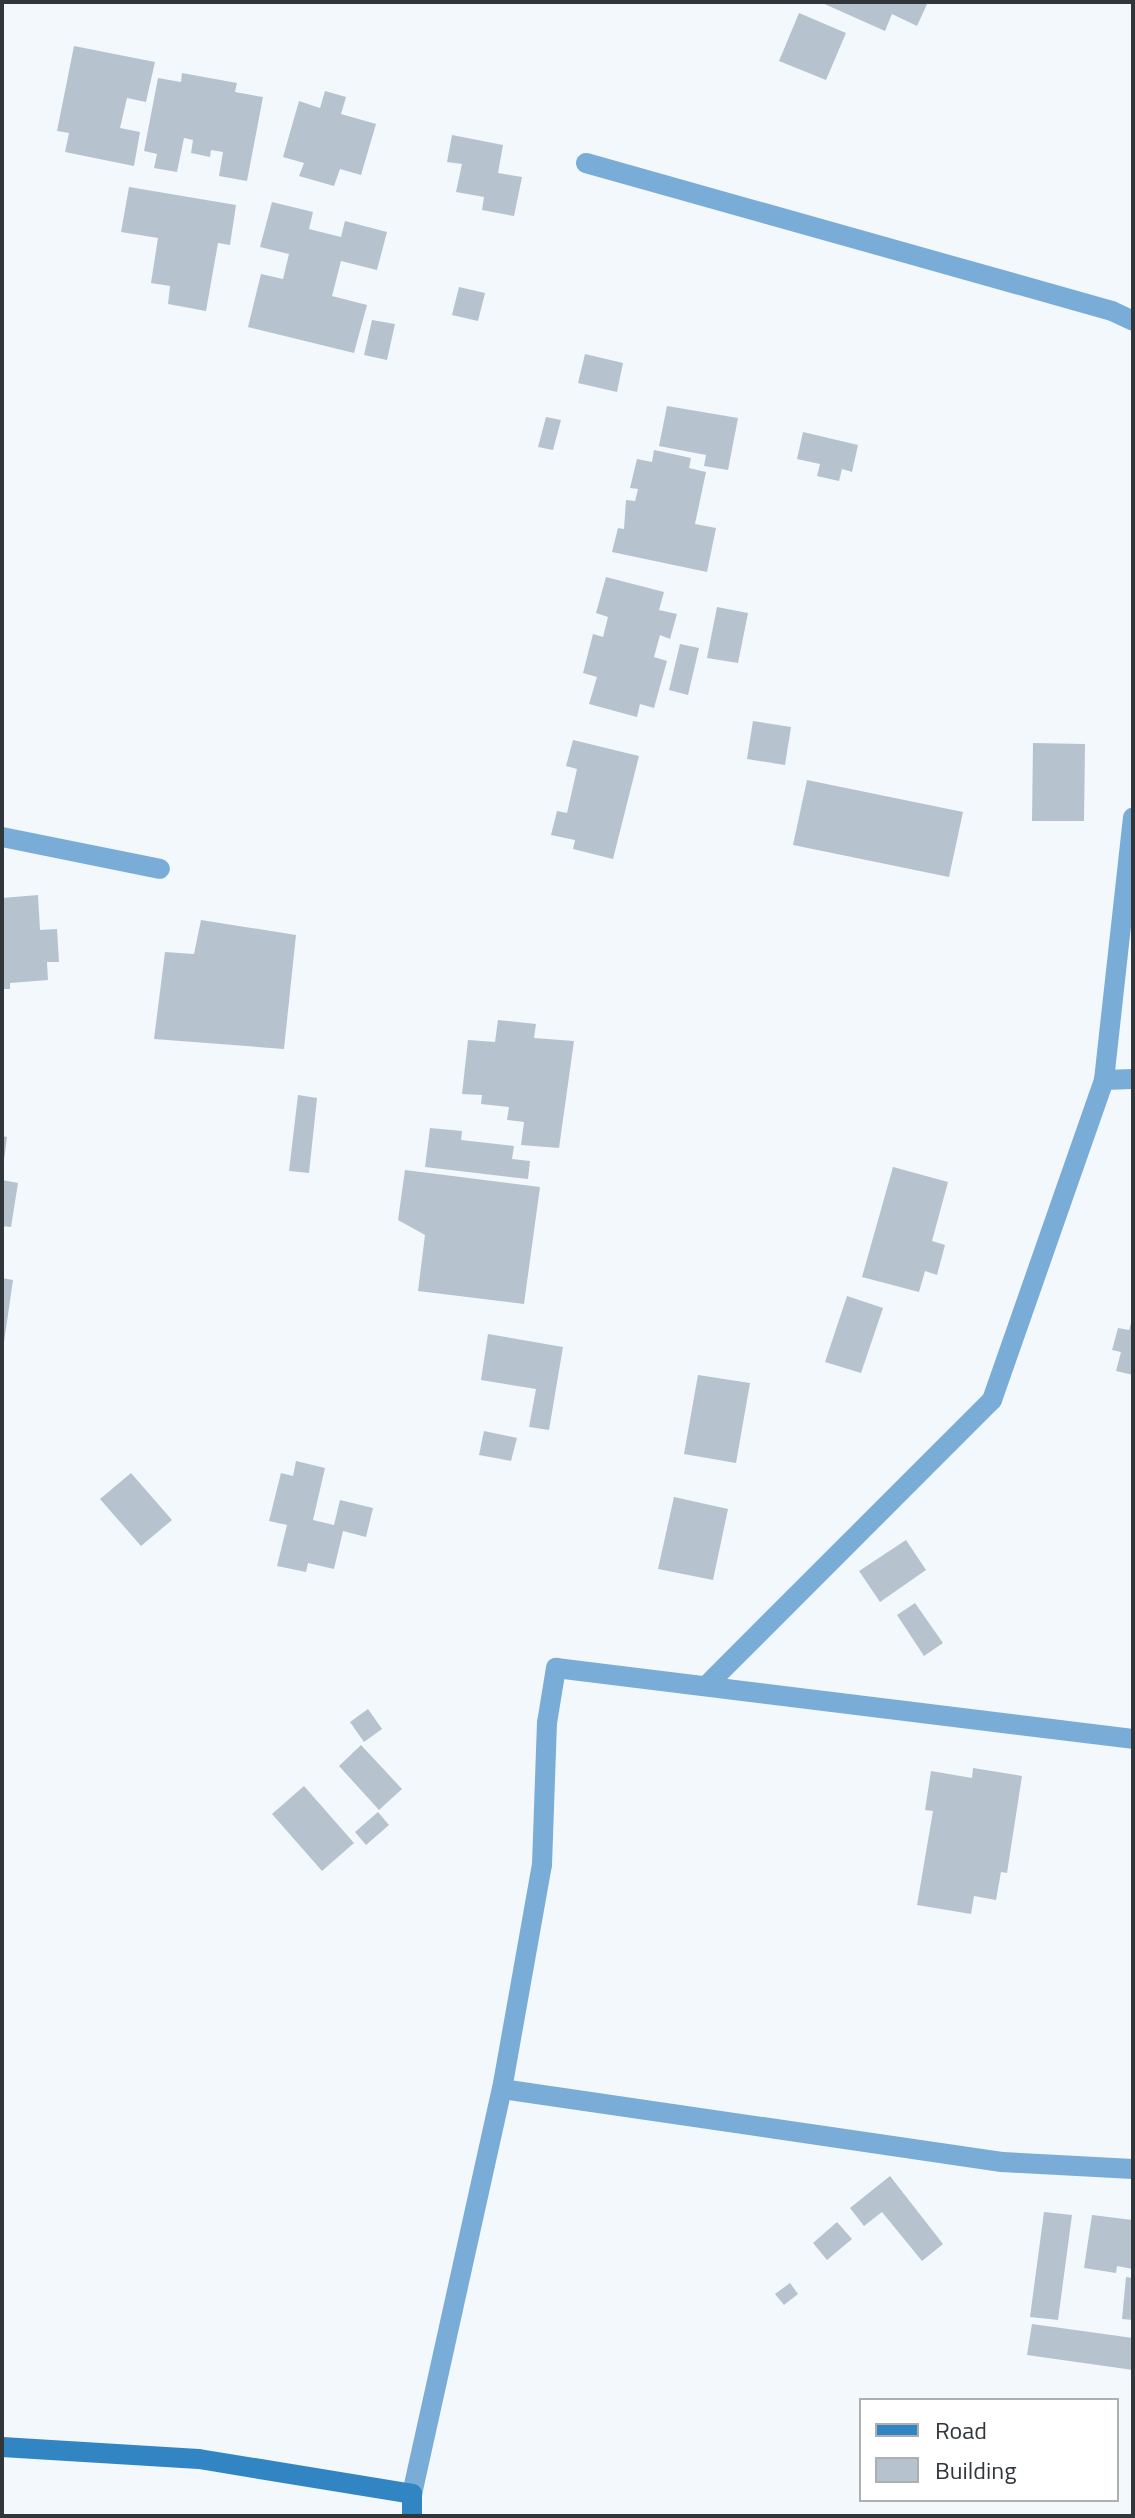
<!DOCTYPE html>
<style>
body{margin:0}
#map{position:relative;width:1135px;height:2518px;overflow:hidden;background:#f2f8fc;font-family:"Titillium Web",sans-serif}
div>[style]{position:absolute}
.building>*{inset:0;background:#b6c3ce}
.street>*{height:20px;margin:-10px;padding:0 10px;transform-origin:10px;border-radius:10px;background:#79acd6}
.secondary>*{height:20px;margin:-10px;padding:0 10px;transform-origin:10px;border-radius:10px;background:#3185c3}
span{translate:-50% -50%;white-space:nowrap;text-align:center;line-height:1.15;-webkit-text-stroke:7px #fff;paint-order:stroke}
.frame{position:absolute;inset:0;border:4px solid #31363b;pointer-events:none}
.legend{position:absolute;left:859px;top:2398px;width:260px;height:104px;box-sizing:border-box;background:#fff;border:2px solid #adafb1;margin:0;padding:10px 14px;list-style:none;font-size:24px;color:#31363b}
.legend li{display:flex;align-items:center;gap:16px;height:40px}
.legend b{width:40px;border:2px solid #adafb1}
</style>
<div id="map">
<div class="building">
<i style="clip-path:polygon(820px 2px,928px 2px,917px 26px,892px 14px,885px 31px)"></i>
<i style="clip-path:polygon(799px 13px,846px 33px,826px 80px,779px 61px)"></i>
<i style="clip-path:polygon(74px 46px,155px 62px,146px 102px,127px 98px,120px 128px,140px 132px,134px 166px,65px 152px,69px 133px,57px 131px)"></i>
<i style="clip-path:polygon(182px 73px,237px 83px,235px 92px,263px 97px,247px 181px,219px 176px,223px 152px,211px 150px,210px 157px,191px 153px,193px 140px,184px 138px,177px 172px,154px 168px,157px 154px,144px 151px,158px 78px,181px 82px)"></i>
<i style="clip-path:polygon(325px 91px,346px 97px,341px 114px,376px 124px,361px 175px,340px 169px,334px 186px,299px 176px,304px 163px,283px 157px,299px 101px,320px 108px)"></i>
<i style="clip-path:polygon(452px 135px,503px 145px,498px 173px,522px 177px,514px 216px,482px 210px,484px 197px,456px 192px,462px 164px,447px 162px)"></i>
<i style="clip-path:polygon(129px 187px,236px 205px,230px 245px,218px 243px,206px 311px,168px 304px,170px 286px,151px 283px,158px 238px,121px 232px)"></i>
<i style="clip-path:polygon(272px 202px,313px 212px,309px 229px,341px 237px,345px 221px,387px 232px,377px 270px,341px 261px,332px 296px,367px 305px,354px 353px,248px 327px,261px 274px,283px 279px,289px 254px,260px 247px)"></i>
<i style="clip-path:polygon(459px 287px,485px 293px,478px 321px,452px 315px)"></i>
<i style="clip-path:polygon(372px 320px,395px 324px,387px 360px,364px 355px)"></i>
<i style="clip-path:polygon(585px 354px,623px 363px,617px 392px,578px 383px)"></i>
<i style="clip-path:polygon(667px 406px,738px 418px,728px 470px,704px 466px,706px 455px,659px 446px)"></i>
<i style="clip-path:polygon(546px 417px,561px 420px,553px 450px,538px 447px)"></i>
<i style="clip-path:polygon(803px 432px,858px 445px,852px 472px,842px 469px,839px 481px,817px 476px,820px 464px,797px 459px)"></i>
<i style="clip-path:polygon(654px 450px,691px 458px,689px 468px,706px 472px,695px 524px,716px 528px,707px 572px,612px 552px,618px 528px,624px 529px,626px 500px,635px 501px,638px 489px,630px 488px,637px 459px,652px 462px)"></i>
<i style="clip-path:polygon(606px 577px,664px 592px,659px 610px,677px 614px,670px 639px,660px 635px,654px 657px,667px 661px,654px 708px,640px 704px,637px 717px,589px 704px,597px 677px,583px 673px,593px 634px,603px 637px,608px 617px,596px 613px)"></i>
<i style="clip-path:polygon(717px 607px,748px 613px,738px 663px,707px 658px)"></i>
<i style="clip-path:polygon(680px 644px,699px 648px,688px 695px,669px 690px)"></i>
<i style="clip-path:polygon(753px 721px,791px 727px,785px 765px,747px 759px)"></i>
<i style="clip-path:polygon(573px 740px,639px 756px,613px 859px,573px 849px,575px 840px,551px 835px,557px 811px,567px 813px,577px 769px,566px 766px)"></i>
<i style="clip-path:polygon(1033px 743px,1085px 744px,1084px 821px,1032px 821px)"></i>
<i style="clip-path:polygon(807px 780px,963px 812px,949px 877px,793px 845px)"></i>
<i style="clip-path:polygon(38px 895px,40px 930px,57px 929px,59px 962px,47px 962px,48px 980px,10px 983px,10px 989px,2px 989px,2px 898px)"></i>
<i style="clip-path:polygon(201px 920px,296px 935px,284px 1049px,154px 1039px,165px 952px,194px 954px)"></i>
<i style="clip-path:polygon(498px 1020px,536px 1024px,534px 1038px,574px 1041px,559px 1148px,521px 1145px,524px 1122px,507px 1120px,509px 1107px,481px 1104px,482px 1095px,462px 1094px,468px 1040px,495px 1042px)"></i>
<i style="clip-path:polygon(298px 1095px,317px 1098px,309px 1173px,289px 1171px)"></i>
<i style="clip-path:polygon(430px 1128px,462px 1131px,461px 1140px,514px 1146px,512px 1159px,530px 1161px,528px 1179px,425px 1167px)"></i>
<i style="clip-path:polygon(2px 1136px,7px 1137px,4px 1160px,2px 1160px)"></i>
<i style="clip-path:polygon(893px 1167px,948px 1182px,932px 1241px,945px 1245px,937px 1275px,925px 1271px,919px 1292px,862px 1277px)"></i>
<i style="clip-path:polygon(405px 1170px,540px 1187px,524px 1304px,418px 1291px,425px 1235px,398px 1220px)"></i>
<i style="clip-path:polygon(2px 1180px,18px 1183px,11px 1227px,2px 1226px)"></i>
<i style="clip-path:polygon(2px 1278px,13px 1280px,4px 1342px,2px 1342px)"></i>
<i style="clip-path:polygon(847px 1296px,883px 1308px,861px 1373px,825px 1362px)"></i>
<i style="clip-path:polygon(1132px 1320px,1133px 1320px,1133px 1375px,1116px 1371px,1121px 1352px,1112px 1350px,1118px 1328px,1129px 1330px)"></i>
<i style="clip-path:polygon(488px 1334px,563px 1347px,549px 1430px,529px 1427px,536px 1389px,481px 1380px)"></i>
<i style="clip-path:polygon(698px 1375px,750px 1383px,736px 1463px,684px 1454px)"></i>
<i style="clip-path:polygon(484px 1431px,517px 1438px,511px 1461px,479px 1455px)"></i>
<i style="clip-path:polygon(296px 1461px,325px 1468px,313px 1520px,334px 1525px,340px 1500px,373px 1508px,366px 1537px,343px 1531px,334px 1569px,308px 1563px,306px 1572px,277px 1566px,287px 1525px,269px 1521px,281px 1473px,293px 1476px)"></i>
<i style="clip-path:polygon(131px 1473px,172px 1520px,141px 1546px,100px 1499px)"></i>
<i style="clip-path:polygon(674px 1497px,728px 1509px,713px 1580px,658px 1569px)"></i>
<i style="clip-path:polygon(906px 1540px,926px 1570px,880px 1602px,859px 1571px)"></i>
<i style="clip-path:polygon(915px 1603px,943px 1643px,924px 1656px,897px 1615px)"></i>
<i style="clip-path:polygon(368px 1709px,382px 1729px,364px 1742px,350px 1722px)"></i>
<i style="clip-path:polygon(361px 1745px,402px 1789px,379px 1810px,339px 1766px)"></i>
<i style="clip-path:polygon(973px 1768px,1022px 1776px,1007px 1873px,1001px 1872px,996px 1900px,974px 1896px,971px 1914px,917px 1905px,933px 1811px,925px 1810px,931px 1771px,972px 1778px)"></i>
<i style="clip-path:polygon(304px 1786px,354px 1843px,322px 1871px,272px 1814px)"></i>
<i style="clip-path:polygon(378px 1812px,389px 1825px,366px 1845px,355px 1832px)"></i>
<i style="clip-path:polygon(890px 2176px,943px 2244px,922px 2261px,882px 2212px,864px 2226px,850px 2208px)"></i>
<i style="clip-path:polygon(1044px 2212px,1072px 2215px,1058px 2320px,1030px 2317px)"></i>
<i style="clip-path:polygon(1092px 2215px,1133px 2220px,1133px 2269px,1117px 2266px,1116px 2273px,1084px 2268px)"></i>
<i style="clip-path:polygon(837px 2222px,852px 2239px,827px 2260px,813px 2243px)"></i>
<i style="clip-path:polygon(1126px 2277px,1133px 2278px,1133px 2320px,1122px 2319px)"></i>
<i style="clip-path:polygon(790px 2283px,798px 2294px,784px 2305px,775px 2294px)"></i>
<i style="clip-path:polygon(1032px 2324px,1133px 2338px,1133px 2370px,1027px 2355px)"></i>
</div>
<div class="street">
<i style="left:586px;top:163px;width:546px;rotate:15.71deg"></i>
<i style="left:1112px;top:311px;width:23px;rotate:25deg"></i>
<i style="left:2px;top:837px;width:161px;rotate:11.4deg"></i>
<i style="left:1104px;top:1080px;width:264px;rotate:-83.7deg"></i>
<i style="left:707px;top:1685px;width:403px;rotate:-45deg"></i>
<i style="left:992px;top:1400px;width:339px;rotate:-70.7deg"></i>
<i style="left:1104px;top:1080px;width:29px;rotate:-2deg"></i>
<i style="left:502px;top:2089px;width:505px;rotate:8.31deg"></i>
<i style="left:1002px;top:2162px;width:131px;rotate:3.1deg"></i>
<i style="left:412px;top:2494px;width:415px;rotate:-77.5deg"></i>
<i style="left:502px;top:2089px;width:228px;rotate:-79.9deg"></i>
<i style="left:542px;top:1865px;width:142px;rotate:-88deg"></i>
<i style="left:547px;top:1723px;width:56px;rotate:-80.7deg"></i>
<i style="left:556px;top:1668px;width:581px;rotate:7.01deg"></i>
</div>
<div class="secondary">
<i style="left:2px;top:2447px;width:197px;rotate:3.5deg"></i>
<i style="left:199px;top:2459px;width:216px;rotate:9.3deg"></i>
<i style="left:412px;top:2494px;width:22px;rotate:90deg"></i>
</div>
<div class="frame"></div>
<ul class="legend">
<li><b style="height:10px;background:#3185c3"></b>Road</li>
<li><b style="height:22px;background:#b6c3ce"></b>Building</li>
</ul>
</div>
